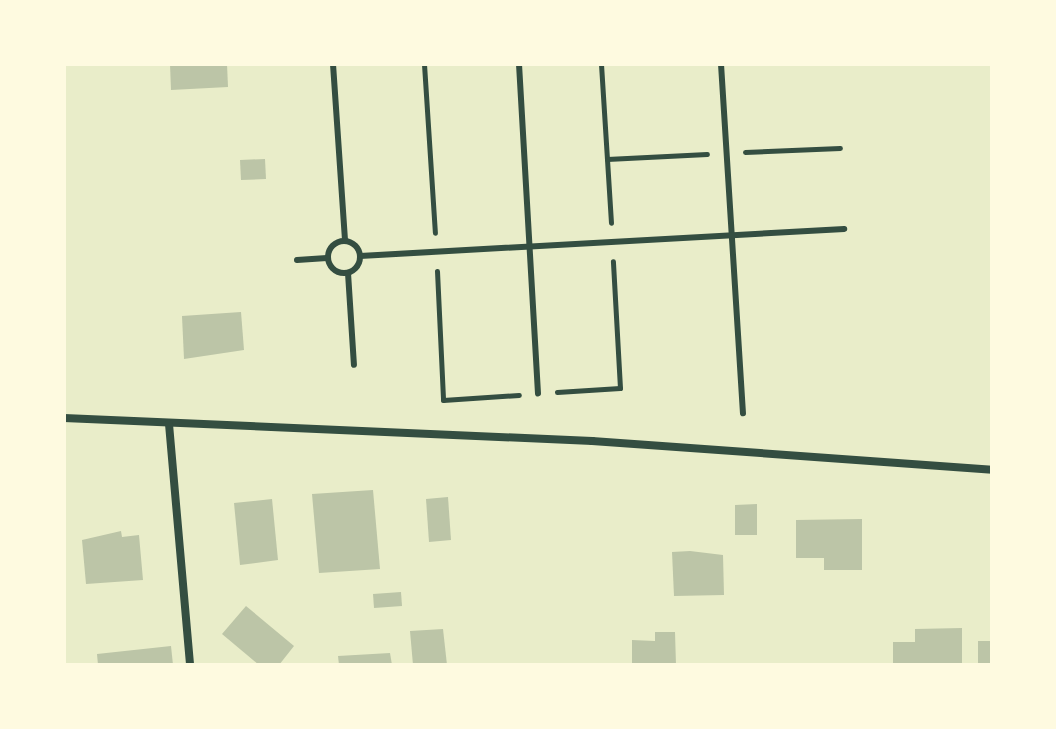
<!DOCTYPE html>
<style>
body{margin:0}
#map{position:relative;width:1056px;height:729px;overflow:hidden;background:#e9edc9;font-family:Poppins,sans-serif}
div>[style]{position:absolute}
.building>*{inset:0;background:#bcc5a7}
.path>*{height:5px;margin:-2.5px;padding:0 2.5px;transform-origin:2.5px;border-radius:2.5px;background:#344e41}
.service>*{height:6px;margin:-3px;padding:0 3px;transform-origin:3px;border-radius:3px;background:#344e41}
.service>.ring{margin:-3px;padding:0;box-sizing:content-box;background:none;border:6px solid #344e41;border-radius:50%}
.minor>*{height:8px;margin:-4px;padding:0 4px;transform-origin:4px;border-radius:4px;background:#344e41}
span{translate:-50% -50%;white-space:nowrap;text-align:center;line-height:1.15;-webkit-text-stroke:8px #fefae0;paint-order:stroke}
.frame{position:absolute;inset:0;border:66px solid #fefae0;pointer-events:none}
</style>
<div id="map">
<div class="building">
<i style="clip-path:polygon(170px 64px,227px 64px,228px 87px,171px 90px)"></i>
<i style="clip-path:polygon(265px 159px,266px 179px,241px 180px,240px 160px)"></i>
<i style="clip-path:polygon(241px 312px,244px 350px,184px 359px,182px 316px)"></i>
<i style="clip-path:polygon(373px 490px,380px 569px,319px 573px,312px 494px)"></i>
<i style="clip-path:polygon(448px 497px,451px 540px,429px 542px,426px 499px)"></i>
<i style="clip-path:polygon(272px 499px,278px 560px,240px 565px,234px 503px)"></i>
<i style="clip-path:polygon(757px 504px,757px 535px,735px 535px,735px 505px)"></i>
<i style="clip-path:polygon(862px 519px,862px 570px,824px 570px,824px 558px,796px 558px,796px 520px)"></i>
<i style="clip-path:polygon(121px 531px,122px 537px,139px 535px,143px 580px,86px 584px,82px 540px)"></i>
<i style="clip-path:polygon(690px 551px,723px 555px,724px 595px,674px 596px,672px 552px)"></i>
<i style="clip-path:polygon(401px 592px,402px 606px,374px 608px,373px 594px)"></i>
<i style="clip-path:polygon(246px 606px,294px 646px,279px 665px,259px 665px,222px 634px)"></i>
<i style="clip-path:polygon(962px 628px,962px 665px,893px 665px,893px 642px,915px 642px,915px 629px)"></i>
<i style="clip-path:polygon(443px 629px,447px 665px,413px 665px,410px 631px)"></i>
<i style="clip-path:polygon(655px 632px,675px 632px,676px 665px,632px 665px,632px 640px,655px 641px)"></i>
<i style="clip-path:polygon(978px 641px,992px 641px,992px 665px,978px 665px)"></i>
<i style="clip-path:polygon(171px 646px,173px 665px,98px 665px,97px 654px)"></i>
<i style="clip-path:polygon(390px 653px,392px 665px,339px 665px,338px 656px)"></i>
</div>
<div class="path">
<i style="left:424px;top:64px;width:169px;rotate:86.3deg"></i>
<i style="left:601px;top:64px;width:159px;rotate:86.4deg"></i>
<i style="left:745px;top:152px;width:95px;rotate:-2.4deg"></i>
<i style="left:607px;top:159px;width:100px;rotate:-2.9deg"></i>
<i style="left:437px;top:271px;width:129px;rotate:87.3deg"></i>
<i style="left:443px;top:400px;width:76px;rotate:-3.8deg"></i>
<i style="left:557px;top:392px;width:63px;rotate:-3.6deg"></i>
<i style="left:620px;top:388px;width:127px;rotate:-93.2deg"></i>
</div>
<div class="service">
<i style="left:333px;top:64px;width:176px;rotate:86.1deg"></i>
<i style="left:519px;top:64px;width:330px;rotate:86.7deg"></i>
<i style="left:721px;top:64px;width:350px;rotate:86.4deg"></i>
<i class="ring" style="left:328px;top:241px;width:26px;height:26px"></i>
<i style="left:360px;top:256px;width:485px;rotate:-3.2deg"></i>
<i style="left:297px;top:260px;width:30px;rotate:-4deg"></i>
<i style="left:348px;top:273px;width:92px;rotate:86.3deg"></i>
</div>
<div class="minor">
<i style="left:64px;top:418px;width:529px;rotate:2.49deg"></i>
<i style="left:592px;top:441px;width:401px;rotate:4.1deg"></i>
<i style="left:169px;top:424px;width:242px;rotate:85deg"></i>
</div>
<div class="frame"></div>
</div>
